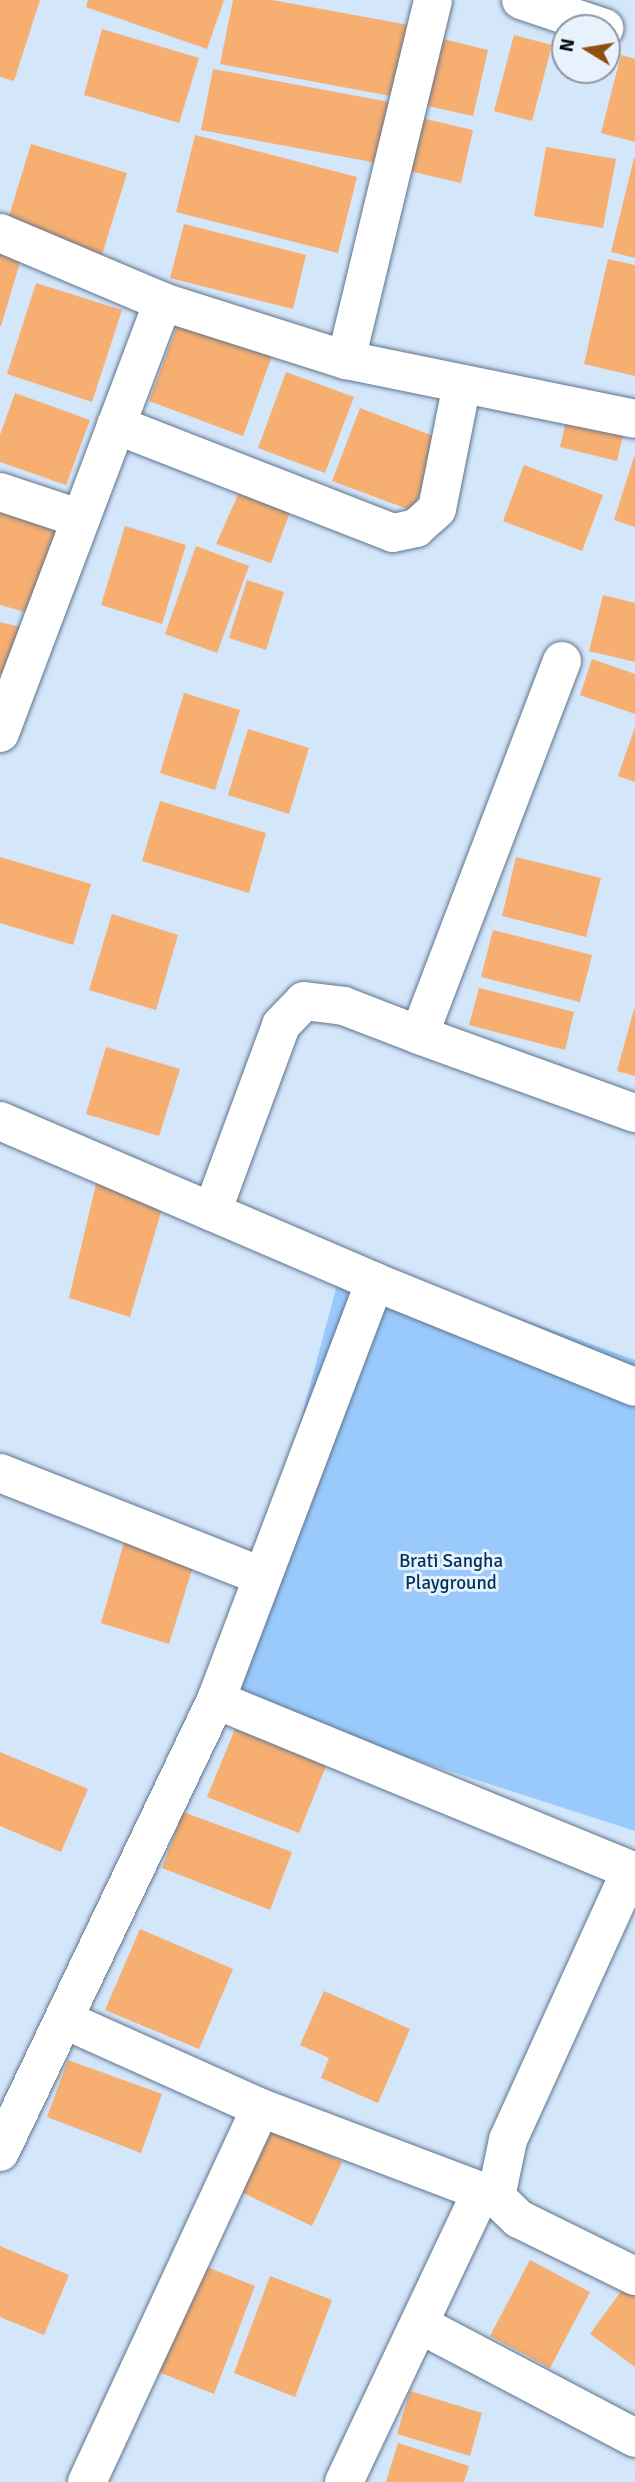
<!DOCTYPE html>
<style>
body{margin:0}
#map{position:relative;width:635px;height:2482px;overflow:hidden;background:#d3e6fa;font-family:Signika,sans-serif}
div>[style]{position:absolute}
.green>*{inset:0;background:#9acafc}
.building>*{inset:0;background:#f6ae71}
.roads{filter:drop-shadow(0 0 2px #5f748b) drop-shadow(0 0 2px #5f748b)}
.street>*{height:38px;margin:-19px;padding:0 19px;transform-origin:19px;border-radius:19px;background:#fff}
span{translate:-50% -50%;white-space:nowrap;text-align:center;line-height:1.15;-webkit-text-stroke:6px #e8f2fc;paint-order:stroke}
.park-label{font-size:19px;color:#02325b}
.north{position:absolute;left:551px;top:14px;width:70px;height:70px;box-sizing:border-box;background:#e8f2fc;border:2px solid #8d969f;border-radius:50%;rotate:281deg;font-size:19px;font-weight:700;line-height:28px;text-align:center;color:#050c14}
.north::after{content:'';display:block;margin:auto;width:24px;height:32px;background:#8d5011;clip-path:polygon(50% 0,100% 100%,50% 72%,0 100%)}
</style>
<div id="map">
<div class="green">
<i style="clip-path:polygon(345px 1255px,635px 1360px,635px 1831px,226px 1699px)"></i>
</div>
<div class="building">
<i style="clip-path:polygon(0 0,40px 0,14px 81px,0 77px)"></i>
<i style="clip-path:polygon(88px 0,224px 0,207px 49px,86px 7px)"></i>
<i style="clip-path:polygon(233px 0,272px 0,409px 25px,396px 97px,220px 64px)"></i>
<i style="clip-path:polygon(102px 29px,199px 58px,179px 123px,84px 95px)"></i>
<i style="clip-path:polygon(514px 35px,552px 45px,532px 121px,494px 111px)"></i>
<i style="clip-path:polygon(435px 37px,488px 50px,473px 116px,419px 104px)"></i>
<i style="clip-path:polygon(621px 55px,635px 59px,635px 142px,601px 133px)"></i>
<i style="clip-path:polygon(213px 69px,400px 104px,388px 165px,201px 130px)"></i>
<i style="clip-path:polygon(417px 117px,473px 130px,461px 183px,405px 170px)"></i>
<i style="clip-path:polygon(195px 135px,357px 177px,338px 253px,176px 212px)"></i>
<i style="clip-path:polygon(31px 144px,127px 173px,102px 255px,6px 226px)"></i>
<i style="clip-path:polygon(546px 147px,616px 159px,603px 228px,534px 216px)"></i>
<i style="clip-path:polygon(634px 158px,635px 158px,635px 258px,611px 252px)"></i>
<i style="clip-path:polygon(184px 224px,306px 255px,293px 309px,170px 278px)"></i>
<i style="clip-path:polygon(0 242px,24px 249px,1px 326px,0 326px)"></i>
<i style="clip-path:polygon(608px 259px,635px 265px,635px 376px,584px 364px)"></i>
<i style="clip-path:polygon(36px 283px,122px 310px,92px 402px,7px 374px)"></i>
<i style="clip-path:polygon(179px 321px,272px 356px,243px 436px,149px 401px)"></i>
<i style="clip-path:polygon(286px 372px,354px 397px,325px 473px,258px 448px)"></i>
<i style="clip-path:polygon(15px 393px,90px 420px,66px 485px,0 462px,0 435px)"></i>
<i style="clip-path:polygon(360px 408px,441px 439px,413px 511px,332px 481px)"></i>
<i style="clip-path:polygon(569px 408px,626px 423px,617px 461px,560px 447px)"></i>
<i style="clip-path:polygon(634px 457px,635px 457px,635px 527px,614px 520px)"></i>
<i style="clip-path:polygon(524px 465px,603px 495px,582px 551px,503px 521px)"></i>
<i style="clip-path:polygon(241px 488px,292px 507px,271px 563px,216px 544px)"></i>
<i style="clip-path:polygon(0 509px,57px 525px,33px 614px,0 605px)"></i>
<i style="clip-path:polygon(125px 526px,186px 545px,162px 624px,101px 605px)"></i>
<i style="clip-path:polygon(196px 546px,249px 566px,217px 653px,165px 634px)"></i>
<i style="clip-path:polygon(247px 580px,284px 592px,266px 650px,229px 638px)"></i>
<i style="clip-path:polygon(603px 595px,635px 603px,635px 662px,589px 651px)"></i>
<i style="clip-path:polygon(0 622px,20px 627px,7px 676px,0 674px)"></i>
<i style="clip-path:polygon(592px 659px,635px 674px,635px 714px,580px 695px)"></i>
<i style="clip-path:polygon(184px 693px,240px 710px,215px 790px,160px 773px)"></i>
<i style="clip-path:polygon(635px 727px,635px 782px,618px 776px)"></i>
<i style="clip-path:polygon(248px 729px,309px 748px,289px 814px,228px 795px)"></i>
<i style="clip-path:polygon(160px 801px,266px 833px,249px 893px,142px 861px)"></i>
<i style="clip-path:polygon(0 857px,91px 884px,73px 945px,0 923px)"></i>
<i style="clip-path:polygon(516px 857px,601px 878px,586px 937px,502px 916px)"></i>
<i style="clip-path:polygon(112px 914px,178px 935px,156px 1010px,89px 990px)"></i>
<i style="clip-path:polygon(493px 930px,592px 955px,580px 1002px,481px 977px)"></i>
<i style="clip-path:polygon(479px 988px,574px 1012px,565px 1050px,469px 1025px)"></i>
<i style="clip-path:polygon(634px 1009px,635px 1010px,635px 1076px,617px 1071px)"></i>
<i style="clip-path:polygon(106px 1047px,180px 1069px,159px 1136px,86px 1114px)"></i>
<i style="clip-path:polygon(97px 1180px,162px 1209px,130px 1317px,69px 1298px)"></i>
<i style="clip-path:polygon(125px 1539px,195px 1560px,169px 1644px,101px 1623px)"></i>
<i style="clip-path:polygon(235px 1729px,326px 1766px,299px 1833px,207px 1797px)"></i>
<i style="clip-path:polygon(0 1752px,88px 1789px,61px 1852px,0 1826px)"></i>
<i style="clip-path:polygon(183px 1812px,292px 1852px,270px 1910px,162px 1868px)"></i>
<i style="clip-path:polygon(140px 1929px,233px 1969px,199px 2049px,105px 2010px)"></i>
<i style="clip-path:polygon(324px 1991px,410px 2029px,378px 2103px,321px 2078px,329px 2058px,300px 2045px)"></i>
<i style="clip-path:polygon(68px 2060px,162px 2094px,141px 2153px,47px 2117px)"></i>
<i style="clip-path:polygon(267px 2127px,342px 2162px,312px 2226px,237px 2190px)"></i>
<i style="clip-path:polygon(0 2246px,69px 2275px,44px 2335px,0 2317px)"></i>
<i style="clip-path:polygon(530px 2260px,590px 2292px,550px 2368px,490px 2336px)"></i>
<i style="clip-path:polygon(197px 2263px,255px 2286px,214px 2394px,156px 2371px)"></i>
<i style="clip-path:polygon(270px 2276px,332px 2300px,295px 2397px,234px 2373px)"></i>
<i style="clip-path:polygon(630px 2279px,635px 2282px,635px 2367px,590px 2334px)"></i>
<i style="clip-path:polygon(410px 2391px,482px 2413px,470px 2456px,397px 2434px)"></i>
<i style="clip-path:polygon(398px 2443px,469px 2466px,464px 2482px,386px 2482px)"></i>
</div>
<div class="roads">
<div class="street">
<i style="left:521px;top:0;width:88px;rotate:18.6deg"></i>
<i style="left:0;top:233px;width:177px;rotate:22.9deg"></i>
<i style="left:163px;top:302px;width:192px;rotate:17.6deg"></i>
<i style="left:346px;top:360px;width:295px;rotate:11.5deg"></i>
<i style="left:346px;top:360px;width:370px;rotate:-76.4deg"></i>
<i style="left:116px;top:425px;width:297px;rotate:21.3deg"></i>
<i style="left:393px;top:533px;width:24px;rotate:-12deg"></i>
<i style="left:416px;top:528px;width:28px;rotate:-42deg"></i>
<i style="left:437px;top:509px;width:127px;rotate:-78.7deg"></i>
<i style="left:0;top:492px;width:85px;rotate:18.4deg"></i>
<i style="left:562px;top:661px;width:400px;rotate:110.9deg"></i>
<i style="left:419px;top:1035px;width:230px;rotate:19.9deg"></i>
<i style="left:0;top:733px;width:461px;rotate:-69.3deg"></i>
<i style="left:0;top:1121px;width:408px;rotate:23.2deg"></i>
<i style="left:375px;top:1282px;width:280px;rotate:22deg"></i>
<i style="left:212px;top:1212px;width:199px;rotate:-69.7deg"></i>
<i style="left:281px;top:1025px;width:33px;rotate:-46deg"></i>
<i style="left:304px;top:1001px;width:40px;rotate:7.1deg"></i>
<i style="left:344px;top:1006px;width:80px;rotate:21.1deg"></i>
<i style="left:0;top:1473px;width:282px;rotate:21.5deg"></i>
<i style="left:216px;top:1700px;width:453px;rotate:22.3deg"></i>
<i style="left:630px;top:1872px;width:294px;rotate:114.5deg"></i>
<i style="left:508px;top:2140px;width:58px;rotate:101.9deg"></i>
<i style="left:496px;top:2197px;width:32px;rotate:44deg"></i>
<i style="left:519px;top:2219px;width:129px;rotate:26.2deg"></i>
<i style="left:65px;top:2020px;width:215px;rotate:24.2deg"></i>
<i style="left:261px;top:2108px;width:251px;rotate:20.7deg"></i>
<i style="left:0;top:2152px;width:501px;rotate:-64.46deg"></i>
<i style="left:216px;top:1700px;width:447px;rotate:-69.2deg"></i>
<i style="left:419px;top:2324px;width:244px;rotate:27.8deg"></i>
<i style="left:87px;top:2482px;width:412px;rotate:-65.1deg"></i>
<i style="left:344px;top:2482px;width:321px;rotate:-64.7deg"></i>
</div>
</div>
<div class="park-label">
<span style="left:451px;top:1573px">Brati Sangha<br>Playground</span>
</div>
<div class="north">N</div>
</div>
